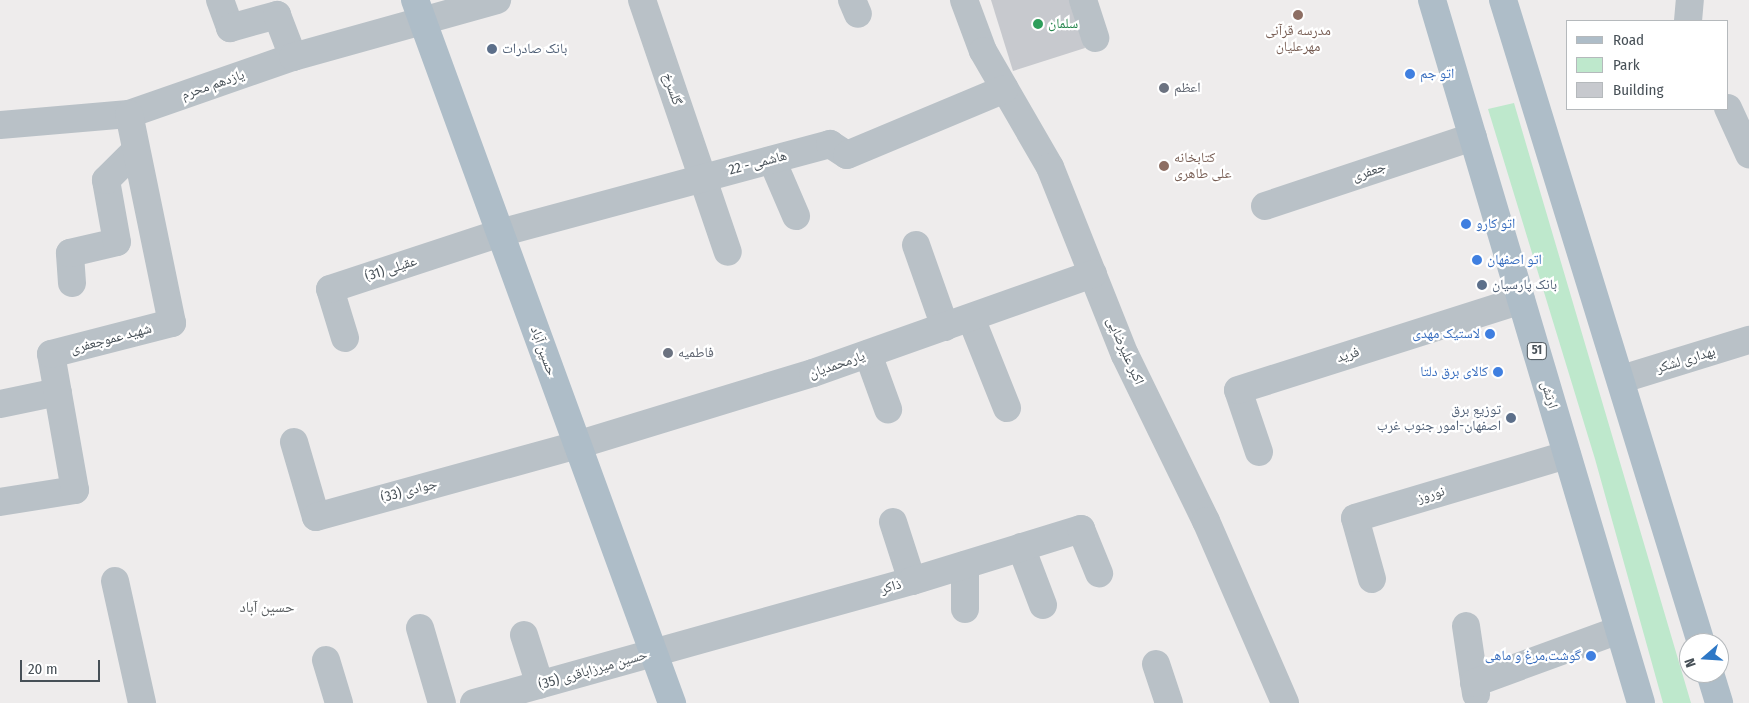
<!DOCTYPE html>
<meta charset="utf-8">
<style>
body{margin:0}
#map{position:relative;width:1749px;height:703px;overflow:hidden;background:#eeecec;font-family:"Fira Sans Condensed","Noto Naskh Arabic",sans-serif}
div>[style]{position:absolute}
.green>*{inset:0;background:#bee8cc}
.building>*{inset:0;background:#c7c9ce}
.minor>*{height:28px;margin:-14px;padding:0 14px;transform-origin:14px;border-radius:14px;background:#b9c1c7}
.major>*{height:28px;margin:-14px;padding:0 14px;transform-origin:14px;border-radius:14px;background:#aebdc8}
.dots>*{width:14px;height:14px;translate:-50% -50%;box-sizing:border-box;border:2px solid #fff;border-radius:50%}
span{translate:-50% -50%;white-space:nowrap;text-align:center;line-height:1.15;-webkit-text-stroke:4.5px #fff;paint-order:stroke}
.shield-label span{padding:1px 4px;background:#fff;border:1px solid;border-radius:4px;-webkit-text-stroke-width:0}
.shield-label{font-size:12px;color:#475057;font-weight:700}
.leisure-label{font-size:14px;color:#27864d}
.left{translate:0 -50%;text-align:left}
.education-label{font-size:14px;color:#785e54}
.service-label{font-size:14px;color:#4e5e75}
.right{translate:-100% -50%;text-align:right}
.shop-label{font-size:14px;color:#366cbe}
.street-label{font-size:14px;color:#475057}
.worship-label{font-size:14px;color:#5b616d}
.neighbourhood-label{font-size:15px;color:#595d60}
.legend{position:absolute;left:1566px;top:20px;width:162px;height:90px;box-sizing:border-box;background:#fff;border:1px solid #b5b9bc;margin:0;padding:6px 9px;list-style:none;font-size:15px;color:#475057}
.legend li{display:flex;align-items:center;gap:10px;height:25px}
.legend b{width:25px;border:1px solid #b5b9bc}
.north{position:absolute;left:1679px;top:633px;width:50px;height:50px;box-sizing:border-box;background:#fff;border:1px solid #b5b9bc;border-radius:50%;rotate:251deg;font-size:14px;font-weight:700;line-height:20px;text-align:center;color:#475057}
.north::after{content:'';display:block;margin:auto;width:18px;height:22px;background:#2e78c6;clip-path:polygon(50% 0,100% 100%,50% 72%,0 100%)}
.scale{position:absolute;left:20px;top:660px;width:80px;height:22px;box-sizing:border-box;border:2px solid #475057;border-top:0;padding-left:6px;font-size:15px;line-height:18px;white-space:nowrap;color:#475057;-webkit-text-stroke:4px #fff;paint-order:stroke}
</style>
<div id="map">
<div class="green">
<i style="clip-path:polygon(1514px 103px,1691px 703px,1663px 703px,1595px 459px,1488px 109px)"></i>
</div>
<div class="building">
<i style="clip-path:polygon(991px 0,1070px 0,1085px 48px,1013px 71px)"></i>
</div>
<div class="minor">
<i style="left:220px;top:0;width:30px;rotate:70deg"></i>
<i style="left:230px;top:28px;width:49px;rotate:-15.5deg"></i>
<i style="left:277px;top:15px;width:45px;rotate:69.1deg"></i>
<i style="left:642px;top:0;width:266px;rotate:71.2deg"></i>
<i style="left:852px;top:0;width:15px;rotate:67deg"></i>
<i style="left:964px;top:0;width:54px;rotate:69.6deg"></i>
<i style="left:983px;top:51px;width:134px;rotate:60deg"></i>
<i style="left:1050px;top:167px;width:202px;rotate:68.3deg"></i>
<i style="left:1125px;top:355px;width:185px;rotate:64deg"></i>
<i style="left:1206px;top:521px;width:198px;rotate:66.5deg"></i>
<i style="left:1083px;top:0;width:40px;rotate:72deg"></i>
<i style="left:1688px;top:21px;width:21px;rotate:-85deg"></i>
<i style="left:1728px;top:108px;width:51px;rotate:65.5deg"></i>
<i style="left:0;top:125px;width:129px;rotate:-4.9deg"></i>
<i style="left:129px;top:114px;width:174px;rotate:-19.2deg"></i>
<i style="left:293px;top:57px;width:212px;rotate:-15.6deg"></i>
<i style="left:772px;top:160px;width:61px;rotate:66.8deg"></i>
<i style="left:1265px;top:206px;width:219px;rotate:-18.4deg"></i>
<i style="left:916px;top:245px;width:87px;rotate:70.5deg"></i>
<i style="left:72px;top:283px;width:30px;rotate:-94deg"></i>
<i style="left:70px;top:253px;width:48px;rotate:-13.2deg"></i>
<i style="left:117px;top:242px;width:63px;rotate:-100.1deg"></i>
<i style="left:106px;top:180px;width:42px;rotate:-45deg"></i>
<i style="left:971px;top:318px;width:97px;rotate:68.2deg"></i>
<i style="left:345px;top:338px;width:51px;rotate:-107deg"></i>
<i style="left:330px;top:289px;width:179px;rotate:-18.2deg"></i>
<i style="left:500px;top:233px;width:342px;rotate:-15.1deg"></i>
<i style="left:830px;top:144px;width:20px;rotate:33deg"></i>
<i style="left:847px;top:155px;width:171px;rotate:-22.7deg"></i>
<i style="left:868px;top:354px;width:59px;rotate:70deg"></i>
<i style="left:1622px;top:379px;width:133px;rotate:-17.1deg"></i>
<i style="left:0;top:404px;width:59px;rotate:-11.7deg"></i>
<i style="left:294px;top:442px;width:78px;rotate:73.7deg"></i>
<i style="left:316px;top:517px;width:271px;rotate:-15.4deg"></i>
<i style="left:577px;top:445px;width:247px;rotate:-17deg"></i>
<i style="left:813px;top:373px;width:297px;rotate:-19.5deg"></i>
<i style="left:1259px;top:452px;width:65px;rotate:-108.7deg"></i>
<i style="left:1238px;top:390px;width:297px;rotate:-17.6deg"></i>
<i style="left:0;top:502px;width:76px;rotate:-9.1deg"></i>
<i style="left:75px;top:490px;width:138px;rotate:-100deg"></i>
<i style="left:51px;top:354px;width:125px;rotate:-14.4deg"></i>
<i style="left:172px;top:323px;width:213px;rotate:-101.6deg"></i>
<i style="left:893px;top:522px;width:62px;rotate:72.1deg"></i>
<i style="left:1021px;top:547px;width:62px;rotate:69.2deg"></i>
<i style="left:1372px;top:579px;width:63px;rotate:-105.6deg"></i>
<i style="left:1355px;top:518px;width:221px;rotate:-16.6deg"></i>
<i style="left:115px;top:581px;width:125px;rotate:77.5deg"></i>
<i style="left:965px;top:609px;width:44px;rotate:-90deg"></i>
<i style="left:1466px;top:626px;width:69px;rotate:81.6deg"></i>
<i style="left:420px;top:628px;width:78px;rotate:73.7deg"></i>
<i style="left:524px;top:635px;width:52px;rotate:72.3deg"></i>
<i style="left:326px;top:660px;width:45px;rotate:73.2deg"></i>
<i style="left:1156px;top:664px;width:41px;rotate:71.6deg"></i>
<i style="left:1474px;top:683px;width:154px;rotate:-20.1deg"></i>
<i style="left:474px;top:703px;width:455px;rotate:-15.6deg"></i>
<i style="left:912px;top:581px;width:177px;rotate:-17.1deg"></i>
<i style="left:1081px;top:529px;width:48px;rotate:67.8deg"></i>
</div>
<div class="major">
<i style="left:415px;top:0;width:749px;rotate:69.92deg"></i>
<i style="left:1432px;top:0;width:733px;rotate:73.44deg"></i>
<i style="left:1503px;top:0;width:673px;rotate:72.88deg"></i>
<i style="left:1710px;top:673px;width:31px;rotate:73deg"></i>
</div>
<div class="dots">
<i style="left:1298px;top:15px;background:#8d6e63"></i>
<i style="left:1038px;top:24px;background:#2e9e5b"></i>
<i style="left:492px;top:49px;background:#5c6f8a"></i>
<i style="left:1410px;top:74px;background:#3f7fe0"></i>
<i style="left:1164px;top:88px;background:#6b7280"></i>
<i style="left:1164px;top:166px;background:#8d6e63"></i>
<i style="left:1466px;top:224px;background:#3f7fe0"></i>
<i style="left:1477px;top:260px;background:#3f7fe0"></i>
<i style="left:1482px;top:285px;background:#5c6f8a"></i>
<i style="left:1490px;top:334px;background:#3f7fe0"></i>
<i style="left:668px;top:353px;background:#6b7280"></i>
<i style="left:1498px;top:372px;background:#3f7fe0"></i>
<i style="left:1511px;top:418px;background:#5c6f8a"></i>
<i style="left:1591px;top:656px;background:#3f7fe0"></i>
</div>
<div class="shield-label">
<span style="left:1537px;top:351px">51</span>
</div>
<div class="leisure-label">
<span class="left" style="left:1048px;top:24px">سلمان</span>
</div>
<div class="education-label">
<span style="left:1298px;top:39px">مدرسه قرآنی<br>مهرعلیان</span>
<span class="left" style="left:1174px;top:166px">کتابخانه<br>علی طاهری</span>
</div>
<div class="service-label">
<span class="left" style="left:502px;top:49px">بانک صادرات</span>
<span class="left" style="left:1492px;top:285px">بانک پارسیان</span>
<span class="right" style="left:1501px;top:418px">توزیع برق<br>اصفهان-امور جنوب غرب</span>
</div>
<div class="shop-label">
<span class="left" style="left:1420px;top:74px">اتو جم</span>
<span class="left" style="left:1476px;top:224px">اتو کارو</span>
<span class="left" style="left:1487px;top:260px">اتو اصفهان</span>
<span class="right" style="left:1480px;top:334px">لاستیک مهدی</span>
<span class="right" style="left:1488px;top:372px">کالای برق دلتا</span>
<span class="right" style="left:1581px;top:656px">گوشت،مرغ و ماهی</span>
</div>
<div class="street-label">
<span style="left:213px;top:85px;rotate:-19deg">یازدهم محرم</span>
<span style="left:672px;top:89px;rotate:71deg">گلسرخ</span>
<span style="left:758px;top:163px;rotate:-15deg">هاشمی - 22</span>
<span style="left:1369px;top:172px;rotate:-19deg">جعفری</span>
<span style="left:391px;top:269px;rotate:-18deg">عقیلی (31)</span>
<span style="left:111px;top:339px;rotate:-15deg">شهید عموجعفری</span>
<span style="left:543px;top:351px;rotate:70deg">حسین آباد</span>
<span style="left:1125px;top:351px;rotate:66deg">اکبر علیرضایی</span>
<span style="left:1348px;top:355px;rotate:-17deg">فرید</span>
<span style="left:1686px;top:360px;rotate:-17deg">بهداری لشکر</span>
<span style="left:837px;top:365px;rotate:-19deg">یارمحمدیان</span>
<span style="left:1549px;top:395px;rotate:73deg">ارتش</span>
<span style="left:409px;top:491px;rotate:-15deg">جوادی (33)</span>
<span style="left:1431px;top:495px;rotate:-17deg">نوروز</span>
<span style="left:891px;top:587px;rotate:-16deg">ذاکر</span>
<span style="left:593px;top:670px;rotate:-16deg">حسین میرزاباقری (35)</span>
</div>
<div class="worship-label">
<span class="left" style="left:1174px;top:88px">اعظم</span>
<span class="left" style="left:678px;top:353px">فاطمیه</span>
</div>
<div class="neighbourhood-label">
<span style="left:267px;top:608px">حسین آباد</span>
</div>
<ul class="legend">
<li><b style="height:6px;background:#aebdc8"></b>Road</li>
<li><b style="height:14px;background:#bee8cc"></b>Park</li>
<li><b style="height:14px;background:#c7c9ce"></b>Building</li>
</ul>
<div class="north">N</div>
<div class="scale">20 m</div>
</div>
